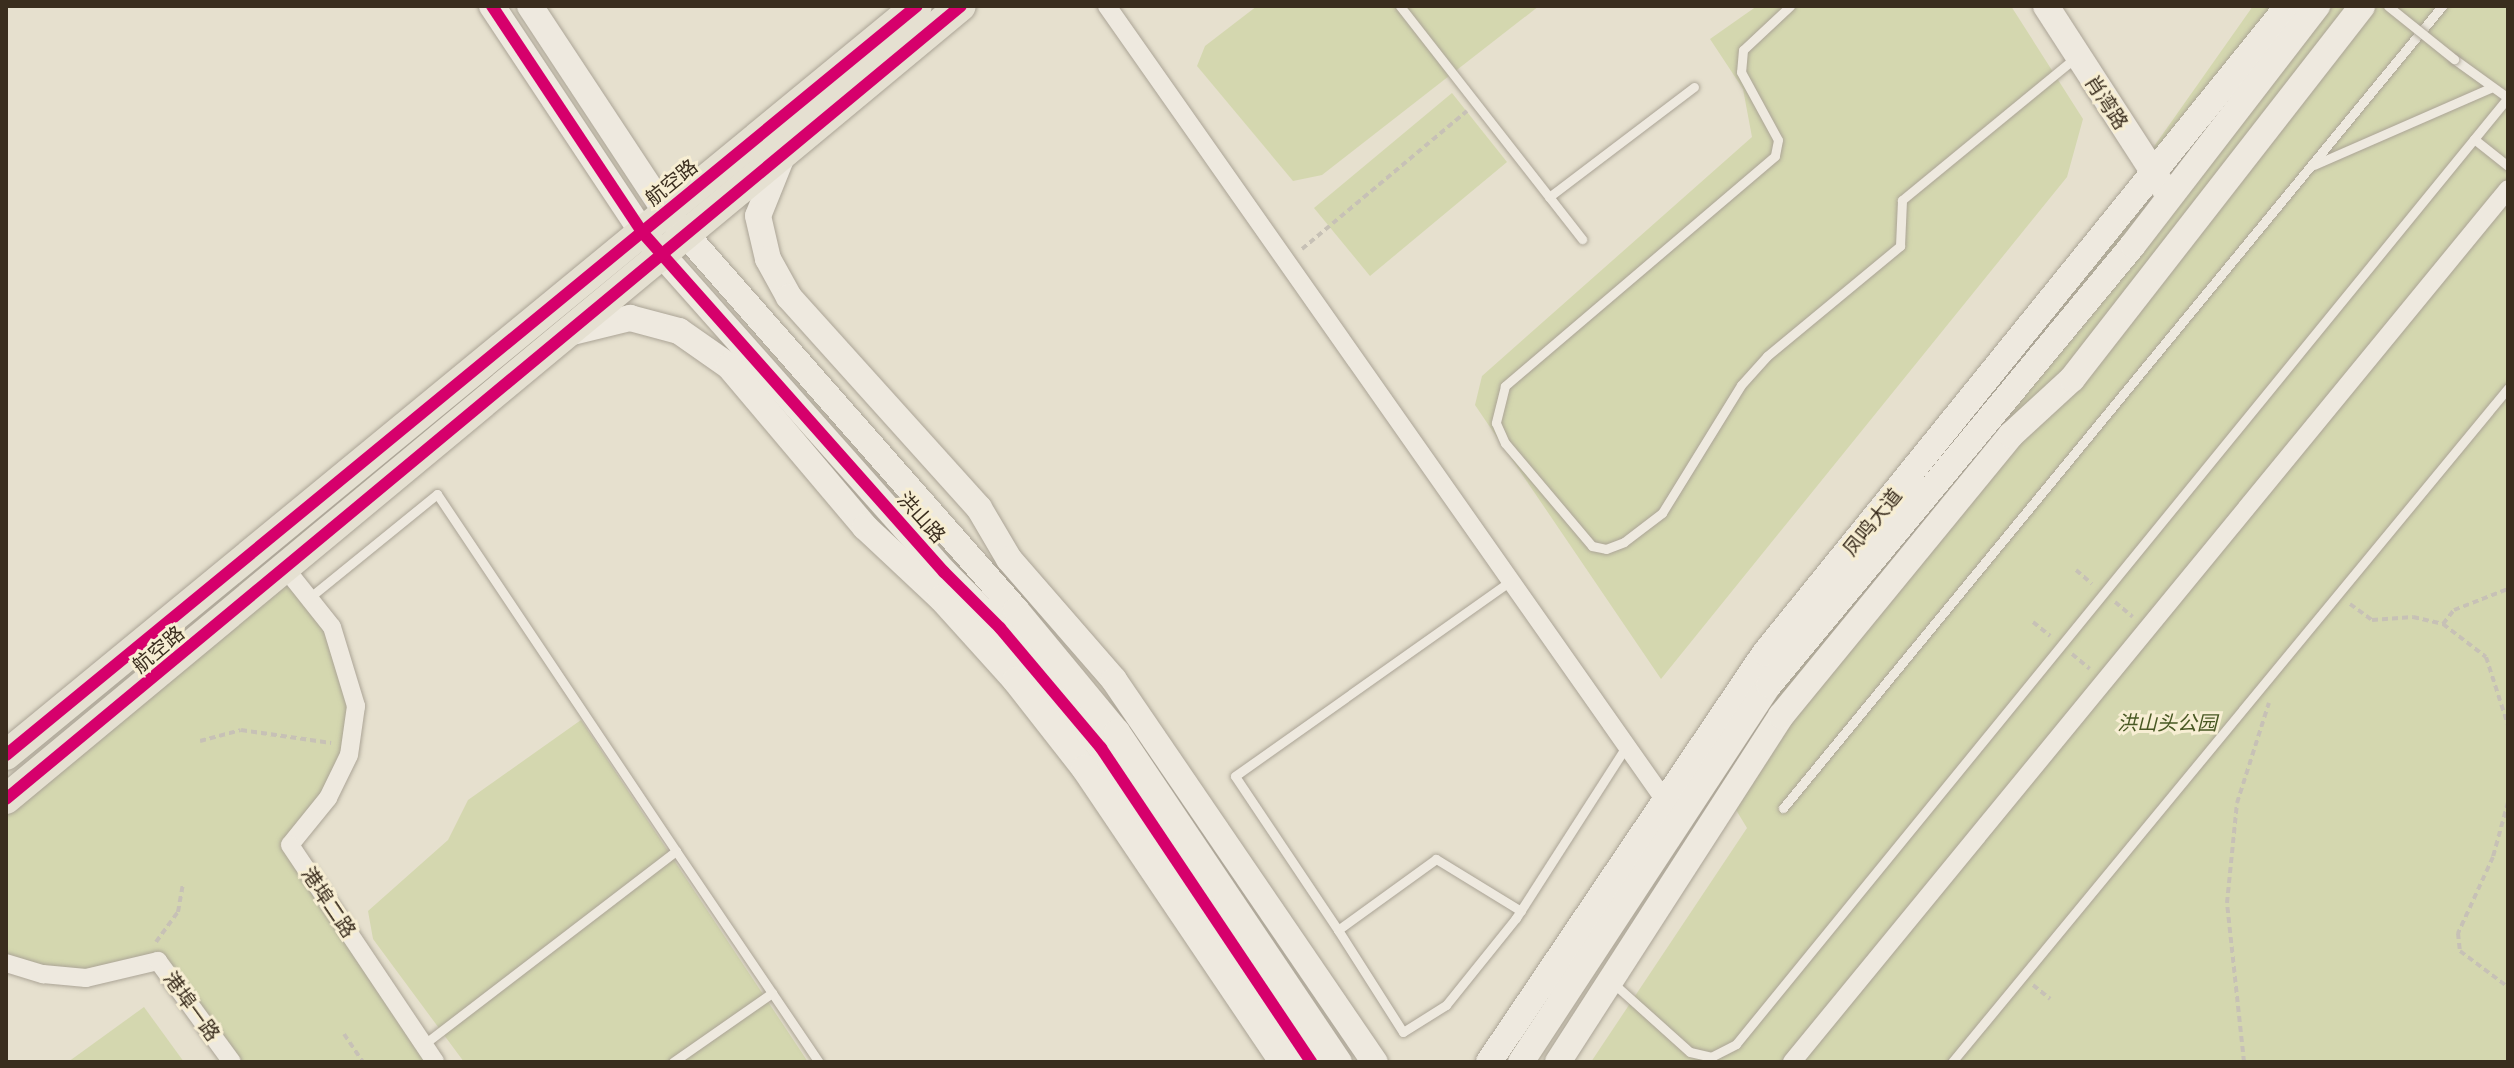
<!DOCTYPE html>
<meta charset="utf-8">
<style>
body{margin:0}
#map{position:relative;width:2514px;height:1068px;overflow:hidden;background:#e6e0ce;font-family:"PT Serif","Noto Sans SC",serif}
div>[style]{position:absolute}
.green>*{inset:0;background:#d4d7af}
.path>*{height:4px;margin-top:-2px;transform-origin:0;background:repeating-linear-gradient(90deg,#c7c1b6 0 6px,transparent 0 10px)}
.roads{filter:drop-shadow(0 0 2px #aba496) drop-shadow(0 0 2px #aba496)}
.lane>*{height:9px;margin:-4.5px;padding:0 4.5px;transform-origin:4.5px;border-radius:4.5px;background:#eee9df}
.street>*{height:18px;margin:-9px;padding:0 9px;transform-origin:9px;border-radius:9px;background:#eee9df}
.secondary>*{height:26px;margin:-13px;padding:0 13px;transform-origin:13px;border-radius:13px;background:#eee9df}
.primary>*{height:30px;margin:-15px;padding:0 15px;transform-origin:15px;border-radius:15px;background:#e5e0d1}
.bridges{filter:drop-shadow(0 0 2px #aba496) drop-shadow(0 0 2px #aba496)}
.lane-bridge>*{height:9px;margin:-4.5px;padding:0 4.5px;transform-origin:4.5px;border-radius:4.5px;background:#eee9df}
.cycleway>*{height:12px;margin:-6px;padding:0 6px;transform-origin:6px;border-radius:6px;background:#d6006c}
span{translate:-50% -50%;white-space:nowrap;text-align:center;line-height:1.15;-webkit-text-stroke:6px #f7eed3;paint-order:stroke}
.street-label{font-size:20px;color:#3a2d1e}
.park-label{font-size:20px;color:#485823;font-style:italic}
.frame{position:absolute;inset:0;border:8px solid #3a2d1e;pointer-events:none}
</style>
<div id="map">
<div class="green">
<i style="clip-path:polygon(1257px 6px,1539px 6px,1322px 175px,1293px 181px,1197px 66px,1205px 46px)"></i>
<i style="clip-path:polygon(1757px 6px,2011px 6px,2083px 119px,2067px 177px,1661px 679px,1475px 405px,1482px 376px,1752px 137px,1743px 89px,1710px 39px)"></i>
<i style="clip-path:polygon(2253px 6px,2508px 6px,2508px 1062px,1591px 1062px,1747px 828px,1713px 772px)"></i>
<i style="clip-path:polygon(1452px 93px,1507px 162px,1370px 276px,1314px 208px)"></i>
<i style="clip-path:polygon(285px 568px,332px 627px,356px 706px,349px 755px,290px 845px,435px 1062px,232px 1062px,158px 961px,126px 972px,6px 963px,6px 799px)"></i>
<i style="clip-path:polygon(581px 720px,808px 1062px,464px 1062px,373px 939px,368px 911px,448px 840px,468px 800px)"></i>
<i style="clip-path:polygon(144px 1007px,184px 1062px,68px 1062px)"></i>
</div>
<div class="path">
<i style="left:1302px;top:249px;width:215px;rotate:-39.9deg"></i>
<i style="left:2076px;top:570px;width:21px;rotate:41deg"></i>
<i style="left:2115px;top:602px;width:23px;rotate:40deg"></i>
<i style="left:2350px;top:604px;width:27px;rotate:36deg"></i>
<i style="left:2372px;top:620px;width:41px;rotate:-4.2deg"></i>
<i style="left:2413px;top:617px;width:31px;rotate:13deg"></i>
<i style="left:2443px;top:624px;width:54px;rotate:37.5deg"></i>
<i style="left:2486px;top:657px;width:71px;rotate:72.1deg"></i>
<i style="left:2033px;top:622px;width:22px;rotate:39deg"></i>
<i style="left:2443px;top:624px;width:18px;rotate:-52deg"></i>
<i style="left:2454px;top:610px;width:58px;rotate:-21.3deg"></i>
<i style="left:2072px;top:654px;width:23px;rotate:40deg"></i>
<i style="left:200px;top:741px;width:42px;rotate:-15deg"></i>
<i style="left:241px;top:730px;width:91px;rotate:8.2deg"></i>
<i style="left:2508px;top:802px;width:57px;rotate:105.3deg"></i>
<i style="left:2493px;top:857px;width:84px;rotate:114.7deg"></i>
<i style="left:2458px;top:933px;width:18px;rotate:84deg"></i>
<i style="left:2460px;top:951px;width:60px;rotate:36.9deg"></i>
<i style="left:156px;top:942px;width:37px;rotate:-54deg"></i>
<i style="left:178px;top:912px;width:29px;rotate:-80deg"></i>
<i style="left:2033px;top:985px;width:22px;rotate:39deg"></i>
<i style="left:344px;top:1034px;width:34px;rotate:56deg"></i>
<i style="left:2244px;top:1062px;width:160px;rotate:-96.1deg"></i>
<i style="left:2227px;top:903px;width:100px;rotate:-84.3deg"></i>
<i style="left:2237px;top:803px;width:105px;rotate:-72.3deg"></i>
</div>
<div class="roads">
<div class="lane">
<i style="left:1400px;top:6px;width:296px;rotate:52deg"></i>
<i style="left:1790px;top:6px;width:64px;rotate:136.9deg"></i>
<i style="left:1743px;top:50px;width:22px;rotate:95deg"></i>
<i style="left:1741px;top:72px;width:77px;rotate:61.4deg"></i>
<i style="left:1778px;top:140px;width:16px;rotate:101deg"></i>
<i style="left:1775px;top:156px;width:355px;rotate:139.6deg"></i>
<i style="left:1505px;top:386px;width:38px;rotate:104deg"></i>
<i style="left:1496px;top:423px;width:22px;rotate:66deg"></i>
<i style="left:1505px;top:443px;width:135px;rotate:49.8deg"></i>
<i style="left:1592px;top:546px;width:14px;rotate:12deg"></i>
<i style="left:1606px;top:549px;width:19px;rotate:-21deg"></i>
<i style="left:1624px;top:542px;width:48px;rotate:-37.3deg"></i>
<i style="left:1662px;top:513px;width:150px;rotate:-58.3deg"></i>
<i style="left:1741px;top:385px;width:39px;rotate:-48deg"></i>
<i style="left:1767px;top:356px;width:173px;rotate:-39.6deg"></i>
<i style="left:1900px;top:246px;width:46px;rotate:-87.5deg"></i>
<i style="left:1902px;top:200px;width:224px;rotate:-39.4deg"></i>
<i style="left:2454px;top:59px;width:67px;rotate:35.8deg"></i>
<i style="left:2474px;top:139px;width:43px;rotate:38.5deg"></i>
<i style="left:2314px;top:165px;width:192px;rotate:-23.6deg"></i>
<i style="left:1549px;top:197px;width:182px;rotate:-37.2deg"></i>
<i style="left:309px;top:598px;width:165px;rotate:-39.1deg"></i>
<i style="left:437px;top:494px;width:430px;rotate:56.2deg"></i>
<i style="left:1783px;top:808px;width:1038px;rotate:-50.59deg"></i>
<i style="left:1521px;top:911px;width:100px;rotate:-148.5deg"></i>
<i style="left:1436px;top:859px;width:121px;rotate:144.1deg"></i>
<i style="left:1338px;top:930px;width:121px;rotate:57.5deg"></i>
<i style="left:1403px;top:1032px;width:51px;rotate:-32.1deg"></i>
<i style="left:1446px;top:1005px;width:112px;rotate:-51.2deg"></i>
<i style="left:1516px;top:918px;width:206px;rotate:-57.3deg"></i>
<i style="left:1338px;top:930px;width:185px;rotate:-123.8deg"></i>
<i style="left:1235px;top:776px;width:339px;rotate:-35.3deg"></i>
<i style="left:1613px;top:983px;width:103px;rotate:41.9deg"></i>
<i style="left:1690px;top:1052px;width:22px;rotate:13deg"></i>
<i style="left:1711px;top:1057px;width:28px;rotate:-27deg"></i>
<i style="left:1736px;top:1044px;width:1218px;rotate:-50.8deg"></i>
<i style="left:423px;top:1045px;width:319px;rotate:-37.5deg"></i>
<i style="left:676px;top:851px;width:255px;rotate:55.9deg"></i>
<i style="left:673px;top:1062px;width:121px;rotate:-34.9deg"></i>
<i style="left:1952px;top:1062px;width:874px;rotate:-50.48deg"></i>
</div>
<div class="street">
<i style="left:1107px;top:6px;width:969px;rotate:54.92deg"></i>
<i style="left:285px;top:568px;width:75px;rotate:51.5deg"></i>
<i style="left:332px;top:627px;width:83px;rotate:73.1deg"></i>
<i style="left:356px;top:706px;width:49px;rotate:98.1deg"></i>
<i style="left:349px;top:755px;width:48px;rotate:116deg"></i>
<i style="left:328px;top:798px;width:60px;rotate:129deg"></i>
<i style="left:290px;top:845px;width:261px;rotate:56.2deg"></i>
<i style="left:6px;top:963px;width:39px;rotate:17deg"></i>
<i style="left:43px;top:974px;width:43px;rotate:5.3deg"></i>
<i style="left:86px;top:978px;width:74px;rotate:-13.3deg"></i>
<i style="left:158px;top:961px;width:125px;rotate:53.8deg"></i>
<i style="left:1792px;top:1062px;width:1129px;rotate:-50.64deg"></i>
</div>
<div class="secondary">
<i style="left:492px;top:6px;width:271px;rotate:56.4deg"></i>
<i style="left:642px;top:232px;width:455px;rotate:48.4deg"></i>
<i style="left:944px;top:572px;width:79px;rotate:45deg"></i>
<i style="left:1000px;top:628px;width:157px;rotate:49.9deg"></i>
<i style="left:1101px;top:748px;width:378px;rotate:56.2deg"></i>
<i style="left:530px;top:6px;width:247px;rotate:56.6deg"></i>
<i style="left:666px;top:212px;width:530px;rotate:48.67deg"></i>
<i style="left:1016px;top:610px;width:158px;rotate:50.4deg"></i>
<i style="left:1117px;top:732px;width:398px;rotate:56.1deg"></i>
<i style="left:2046px;top:6px;width:216px;rotate:57.1deg"></i>
<i style="left:781px;top:159px;width:61px;rotate:112deg"></i>
<i style="left:758px;top:216px;width:44px;rotate:76.9deg"></i>
<i style="left:768px;top:259px;width:43px;rotate:61.1deg"></i>
<i style="left:789px;top:297px;width:284px;rotate:48deg"></i>
<i style="left:979px;top:508px;width:59px;rotate:59.5deg"></i>
<i style="left:1009px;top:559px;width:160px;rotate:49deg"></i>
<i style="left:1114px;top:680px;width:463px;rotate:55.7deg"></i>
<i style="left:572px;top:332px;width:60px;rotate:-13.6deg"></i>
<i style="left:630px;top:318px;width:51px;rotate:14.9deg"></i>
<i style="left:679px;top:331px;width:61px;rotate:35deg"></i>
<i style="left:729px;top:366px;width:211px;rotate:49.8deg"></i>
<i style="left:865px;top:527px;width:104px;rotate:43.1deg"></i>
<i style="left:941px;top:598px;width:110px;rotate:47.9deg"></i>
<i style="left:1015px;top:680px;width:112px;rotate:51.9deg"></i>
<i style="left:1084px;top:768px;width:354px;rotate:56deg"></i>
<i style="left:1489px;top:1062px;width:493px;rotate:-56deg"></i>
<i style="left:1765px;top:653px;width:832px;rotate:-51.05deg"></i>
<i style="left:1521px;top:1062px;width:451px;rotate:-56.7deg"></i>
<i style="left:1769px;top:685px;width:571px;rotate:-50.4deg"></i>
<i style="left:2133px;top:245px;width:302px;rotate:-52.4deg"></i>
<i style="left:1558px;top:1062px;width:412px;rotate:-57.2deg"></i>
<i style="left:1781px;top:716px;width:363px;rotate:-50.7deg"></i>
<i style="left:2011px;top:435px;width:83px;rotate:-42.6deg"></i>
<i style="left:2072px;top:379px;width:472px;rotate:-52.1deg"></i>
</div>
<div class="primary">
<i style="left:6px;top:755px;width:1179px;rotate:-39.43deg"></i>
<i style="left:6px;top:799px;width:1241px;rotate:-39.71deg"></i>
</div>
</div>
<div class="bridges">
<div class="lane-bridge">
<i style="left:2388px;top:6px;width:85px;rotate:38.8deg"></i>
</div>
</div>
<div class="cycleway">
<i style="left:492px;top:6px;width:271px;rotate:56.4deg"></i>
<i style="left:642px;top:232px;width:455px;rotate:48.4deg"></i>
<i style="left:944px;top:572px;width:79px;rotate:45deg"></i>
<i style="left:1000px;top:628px;width:157px;rotate:49.9deg"></i>
<i style="left:1101px;top:748px;width:378px;rotate:56.2deg"></i>
<i style="left:6px;top:755px;width:1179px;rotate:-39.43deg"></i>
<i style="left:6px;top:799px;width:1241px;rotate:-39.71deg"></i>
</div>
<div class="street-label">
<span style="left:2107px;top:102px;rotate:57deg">肖湾路</span>
<span style="left:671px;top:182px;rotate:-39deg">航空路</span>
<span style="left:922px;top:517px;rotate:48deg">洪山路</span>
<span style="left:1872px;top:522px;rotate:-51deg">凤鸣大道</span>
<span style="left:158px;top:649px;rotate:-40deg">航空路</span>
<span style="left:329px;top:902px;rotate:56deg">港埠二路</span>
<span style="left:192px;top:1006px;rotate:54deg">港埠一路</span>
</div>
<div class="park-label">
<span style="left:2167px;top:722px">洪山头公园</span>
</div>
<div class="frame"></div>
</div>
